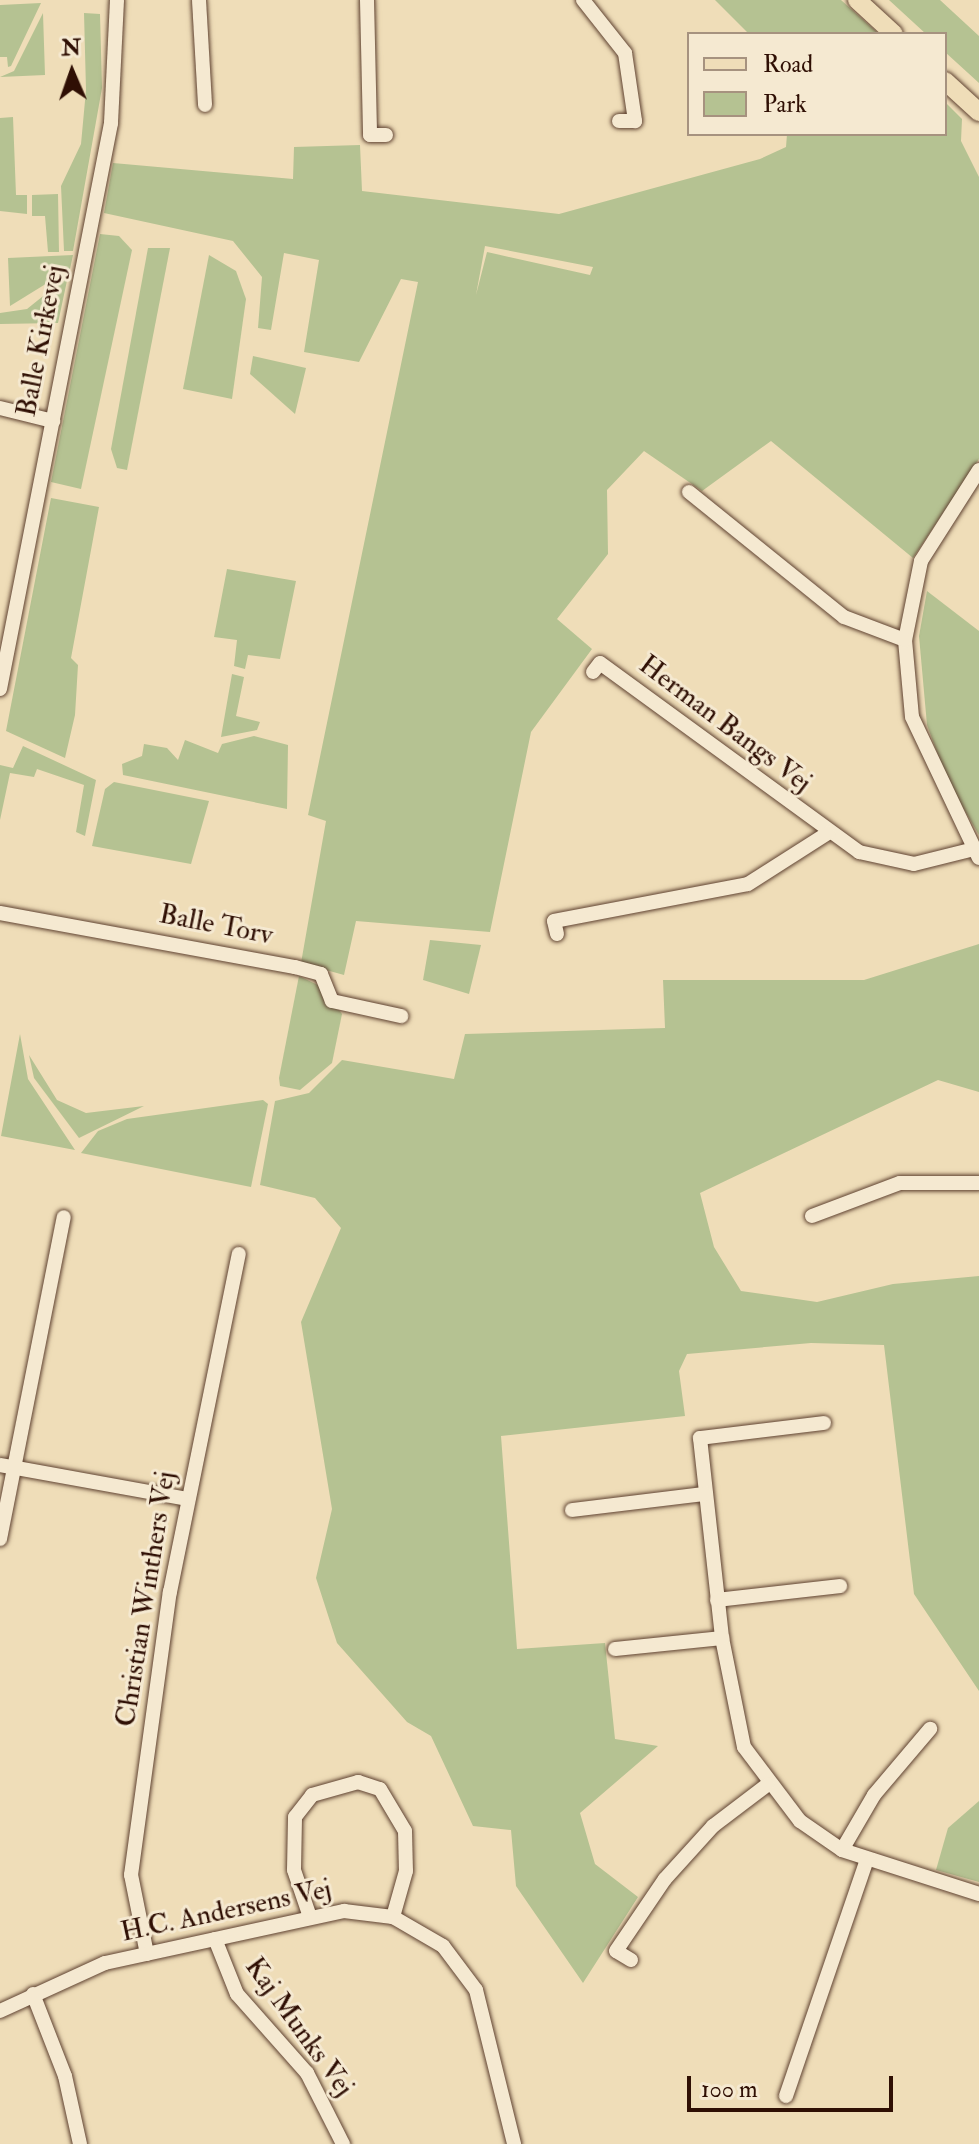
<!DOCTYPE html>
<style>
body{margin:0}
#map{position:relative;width:979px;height:2144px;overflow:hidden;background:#efddb8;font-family:"IM FELL Double Pica",serif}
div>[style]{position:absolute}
.green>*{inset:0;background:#b5c292}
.roads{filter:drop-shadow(0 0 2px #5f4231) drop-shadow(0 0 2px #5f4231)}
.minor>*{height:14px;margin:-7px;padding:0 7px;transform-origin:7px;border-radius:7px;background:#f5e9d1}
.major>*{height:18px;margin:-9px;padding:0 9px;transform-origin:9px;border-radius:9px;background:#efddb8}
span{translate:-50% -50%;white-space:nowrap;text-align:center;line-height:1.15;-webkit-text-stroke:6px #f5e9d1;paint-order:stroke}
.street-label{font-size:28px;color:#2f0f04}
.legend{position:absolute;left:687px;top:32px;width:260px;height:104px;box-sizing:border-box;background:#f5e9d1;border:2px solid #a6927f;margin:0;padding:10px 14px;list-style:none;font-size:24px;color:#2f0f04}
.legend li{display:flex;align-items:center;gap:16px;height:40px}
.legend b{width:40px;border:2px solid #a6927f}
.north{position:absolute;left:32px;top:32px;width:80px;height:80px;-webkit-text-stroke:6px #f5e9d1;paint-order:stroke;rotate:358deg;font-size:22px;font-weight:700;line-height:32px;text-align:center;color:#2f0f04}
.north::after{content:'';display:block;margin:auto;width:28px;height:36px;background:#2f0f04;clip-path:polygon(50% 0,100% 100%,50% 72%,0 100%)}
.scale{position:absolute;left:687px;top:2076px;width:206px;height:36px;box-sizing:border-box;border:4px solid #2f0f04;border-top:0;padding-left:10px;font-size:24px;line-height:28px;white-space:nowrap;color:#2f0f04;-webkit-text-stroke:6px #f5e9d1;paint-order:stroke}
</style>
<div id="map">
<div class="green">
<i style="clip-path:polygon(715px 0,841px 0,879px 34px,749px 34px)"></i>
<i style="clip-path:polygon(889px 0,940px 0,979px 36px,979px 83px,945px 52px,945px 34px,926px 34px)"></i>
<i style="clip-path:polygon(41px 3px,11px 66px,8px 67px,7px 57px,0 57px,0 5px)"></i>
<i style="clip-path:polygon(43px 13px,45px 75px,0 77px,14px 71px)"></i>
<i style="clip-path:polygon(84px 13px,100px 14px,102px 88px,73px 251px,64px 251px,61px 186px,81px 144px,86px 90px)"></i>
<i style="clip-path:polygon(evenodd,945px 102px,962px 119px,961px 141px,979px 177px,979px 459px,913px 558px,771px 441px,702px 491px,644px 451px,607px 490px,608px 554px,557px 619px,592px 649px,531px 732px,490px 932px,356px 921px,344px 975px,301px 963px,326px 821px,308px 815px,418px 282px,401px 279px,359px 362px,304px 352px,319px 260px,284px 253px,271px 330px,258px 328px,262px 277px,233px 241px,104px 213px,113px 163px,293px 179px,294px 147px,360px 145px,362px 191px,559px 214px,760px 159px,786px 147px,787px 134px,945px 134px,945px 102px,485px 246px,593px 267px,590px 275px,487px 252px,476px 295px,485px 246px)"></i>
<i style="clip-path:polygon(13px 117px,16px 195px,27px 195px,27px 214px,0 211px,0 118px)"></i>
<i style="clip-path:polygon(58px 194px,59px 252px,48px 252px,45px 216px,32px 216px,32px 195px)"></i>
<i style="clip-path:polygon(100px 234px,119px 236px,132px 250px,81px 489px,51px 482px)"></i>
<i style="clip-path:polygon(148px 248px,170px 248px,127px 470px,117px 468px,111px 449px)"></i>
<i style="clip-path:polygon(73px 255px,70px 269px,10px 306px,8px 258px)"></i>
<i style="clip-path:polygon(209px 255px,236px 271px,246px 299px,232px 399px,183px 389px)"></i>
<i style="clip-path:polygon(68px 276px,58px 323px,0 324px,0 313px,27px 309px)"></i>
<i style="clip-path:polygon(253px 356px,306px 368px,295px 414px,250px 374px)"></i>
<i style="clip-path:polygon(51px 498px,99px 507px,71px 658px,78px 665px,75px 715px,65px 758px,6px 731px)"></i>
<i style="clip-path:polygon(227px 569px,296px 581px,280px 659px,248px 655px,245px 669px,234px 666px,237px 640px,214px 637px)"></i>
<i style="clip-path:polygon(927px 591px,979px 631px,979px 835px,948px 782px,927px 725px,919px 636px)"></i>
<i style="clip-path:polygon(232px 674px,244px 677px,236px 716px,260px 722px,257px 730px,221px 737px)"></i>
<i style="clip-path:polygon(254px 736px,288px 745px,287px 809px,123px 775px,122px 764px,142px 756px,144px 744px,167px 748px,178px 760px,185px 740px,218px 753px,222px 744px)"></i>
<i style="clip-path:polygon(23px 746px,96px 780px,85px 836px,76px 832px,84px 785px,37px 769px,34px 777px,10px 773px,0 820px,0 765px,13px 768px)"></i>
<i style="clip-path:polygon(114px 782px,209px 801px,191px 864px,92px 846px,105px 789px)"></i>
<i style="clip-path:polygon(430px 940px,481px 945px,469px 994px,423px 980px)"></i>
<i style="clip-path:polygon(979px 944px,979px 1092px,938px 1080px,700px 1193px,714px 1247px,741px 1291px,817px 1302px,893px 1284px,979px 1276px,979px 1691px,914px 1594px,884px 1345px,811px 1343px,687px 1354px,679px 1371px,685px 1416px,501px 1436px,517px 1649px,605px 1643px,615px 1739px,658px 1746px,580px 1813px,595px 1864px,638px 1897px,583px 1983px,516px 1886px,511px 1830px,473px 1826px,431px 1736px,407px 1722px,337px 1643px,316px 1578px,332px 1509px,301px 1322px,341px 1228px,315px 1198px,260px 1185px,275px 1101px,309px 1093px,342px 1060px,454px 1079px,465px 1034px,665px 1028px,663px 980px,864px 980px)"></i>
<i style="clip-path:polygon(299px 976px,322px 987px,342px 1014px,332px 1063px,300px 1090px,280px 1086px,279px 1078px)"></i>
<i style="clip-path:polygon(20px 1034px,28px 1079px,75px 1150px,1px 1136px)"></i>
<i style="clip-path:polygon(29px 1055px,57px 1100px,86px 1113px,144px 1106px,79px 1138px,34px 1078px)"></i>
<i style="clip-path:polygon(263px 1100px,268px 1104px,251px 1187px,81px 1153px,98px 1131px,127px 1119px)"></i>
<i style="clip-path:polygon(979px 1801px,979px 1882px,936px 1870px,948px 1828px)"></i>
</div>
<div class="roads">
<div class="minor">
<i style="left:199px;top:0;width:105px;rotate:86.7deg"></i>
<i style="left:367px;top:0;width:135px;rotate:88.7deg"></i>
<i style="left:370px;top:135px;width:16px"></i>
<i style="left:583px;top:0;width:68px;rotate:51.6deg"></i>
<i style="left:625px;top:53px;width:69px;rotate:81.6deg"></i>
<i style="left:635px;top:121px;width:16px;rotate:180deg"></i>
<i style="left:0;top:408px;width:55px;rotate:13.8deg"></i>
<i style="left:979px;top:470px;width:108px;rotate:122.5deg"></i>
<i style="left:921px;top:561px;width:81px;rotate:101.4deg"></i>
<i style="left:905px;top:640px;width:77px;rotate:84.8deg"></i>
<i style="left:912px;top:717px;width:156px;rotate:64.6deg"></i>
<i style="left:689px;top:492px;width:199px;rotate:38.9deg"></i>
<i style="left:844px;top:617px;width:65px;rotate:20.7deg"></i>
<i style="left:593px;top:672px;width:11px;rotate:-52deg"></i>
<i style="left:600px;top:663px;width:321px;rotate:36.1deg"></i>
<i style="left:859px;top:852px;width:56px;rotate:12.3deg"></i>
<i style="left:914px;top:864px;width:62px;rotate:-14deg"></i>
<i style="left:0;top:689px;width:577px;rotate:-78.9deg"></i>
<i style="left:111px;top:123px;width:123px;rotate:-87.2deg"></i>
<i style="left:0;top:913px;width:300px;rotate:10.4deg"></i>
<i style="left:295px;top:967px;width:27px;rotate:15deg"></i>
<i style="left:321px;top:974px;width:29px;rotate:68deg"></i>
<i style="left:332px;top:1001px;width:71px;rotate:12.3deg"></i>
<i style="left:557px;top:934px;width:13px;rotate:-103deg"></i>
<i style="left:554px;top:921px;width:197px;rotate:-10.8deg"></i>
<i style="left:748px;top:884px;width:95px;rotate:-32.5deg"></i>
<i style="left:812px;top:1216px;width:94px;rotate:-20.6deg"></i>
<i style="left:900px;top:1183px;width:79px"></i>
<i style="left:824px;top:1423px;width:125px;rotate:173.1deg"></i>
<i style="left:700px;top:1438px;width:201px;rotate:83.7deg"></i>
<i style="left:722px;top:1638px;width:111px;rotate:78.6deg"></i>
<i style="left:744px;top:1747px;width:93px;rotate:52.9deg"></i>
<i style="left:800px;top:1821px;width:51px;rotate:34.6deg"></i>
<i style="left:842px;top:1850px;width:144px;rotate:17.8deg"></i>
<i style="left:0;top:1465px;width:190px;rotate:10.3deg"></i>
<i style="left:572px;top:1510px;width:134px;rotate:-6.9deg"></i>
<i style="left:0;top:1539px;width:328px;rotate:-78.8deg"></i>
<i style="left:717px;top:1600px;width:124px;rotate:-6.5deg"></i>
<i style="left:615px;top:1649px;width:108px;rotate:-5.9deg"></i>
<i style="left:842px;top:1850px;width:64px;rotate:-59.8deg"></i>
<i style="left:874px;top:1795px;width:87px;rotate:-49.7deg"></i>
<i style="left:310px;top:1917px;width:50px;rotate:-108.8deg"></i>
<i style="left:294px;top:1870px;width:53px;rotate:-88.9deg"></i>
<i style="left:295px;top:1817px;width:28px;rotate:-52deg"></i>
<i style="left:312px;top:1795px;width:48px;rotate:-15.8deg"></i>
<i style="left:358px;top:1782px;width:23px;rotate:18deg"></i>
<i style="left:380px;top:1789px;width:49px;rotate:59.2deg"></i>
<i style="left:405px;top:1831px;width:40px;rotate:88.6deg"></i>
<i style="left:406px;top:1871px;width:48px;rotate:105.8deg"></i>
<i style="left:215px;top:1939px;width:59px;rotate:68.2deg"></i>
<i style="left:237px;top:1994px;width:106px;rotate:48.5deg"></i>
<i style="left:307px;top:2073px;width:80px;rotate:63.1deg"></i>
<i style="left:147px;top:1954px;width:81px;rotate:-101.4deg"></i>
<i style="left:131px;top:1875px;width:286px;rotate:-82.2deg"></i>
<i style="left:170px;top:1592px;width:345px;rotate:-78.5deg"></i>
<i style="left:631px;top:1960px;width:17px;rotate:-149deg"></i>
<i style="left:616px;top:1951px;width:87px;rotate:-55.8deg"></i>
<i style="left:665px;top:1879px;width:72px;rotate:-47.8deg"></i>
<i style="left:713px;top:1826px;width:68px;rotate:-37.2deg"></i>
<i style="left:33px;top:1994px;width:88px;rotate:68.7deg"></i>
<i style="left:65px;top:2076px;width:70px;rotate:77.6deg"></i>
<i style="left:0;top:2011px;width:115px;rotate:-24.6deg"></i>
<i style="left:105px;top:1963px;width:245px;rotate:-12.3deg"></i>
<i style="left:344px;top:1911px;width:49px;rotate:7deg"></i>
<i style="left:393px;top:1917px;width:58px;rotate:30.1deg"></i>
<i style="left:443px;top:1946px;width:55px;rotate:53.1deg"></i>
<i style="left:476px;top:1990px;width:159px;rotate:76.1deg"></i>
<i style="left:786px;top:2096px;width:250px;rotate:-71.1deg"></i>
</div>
<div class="major">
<i style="left:857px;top:0;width:50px;rotate:42.6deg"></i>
<i style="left:945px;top:81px;width:46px;rotate:42.4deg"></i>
</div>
</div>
<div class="street-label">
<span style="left:41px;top:341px;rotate:-79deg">Balle Kirkevej</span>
<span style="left:725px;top:724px;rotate:37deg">Herman Bangs Vej</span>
<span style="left:216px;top:925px;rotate:11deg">Balle Torv</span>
<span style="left:146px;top:1599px;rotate:-81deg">Christian Winthers Vej</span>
<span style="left:226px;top:1911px;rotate:-12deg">H.C. Andersens Vej</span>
<span style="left:299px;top:2027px;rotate:54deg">Kaj Munks Vej</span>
</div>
<ul class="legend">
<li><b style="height:10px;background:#efddb8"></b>Road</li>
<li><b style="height:22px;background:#b5c292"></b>Park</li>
</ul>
<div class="north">N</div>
<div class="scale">100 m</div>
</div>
